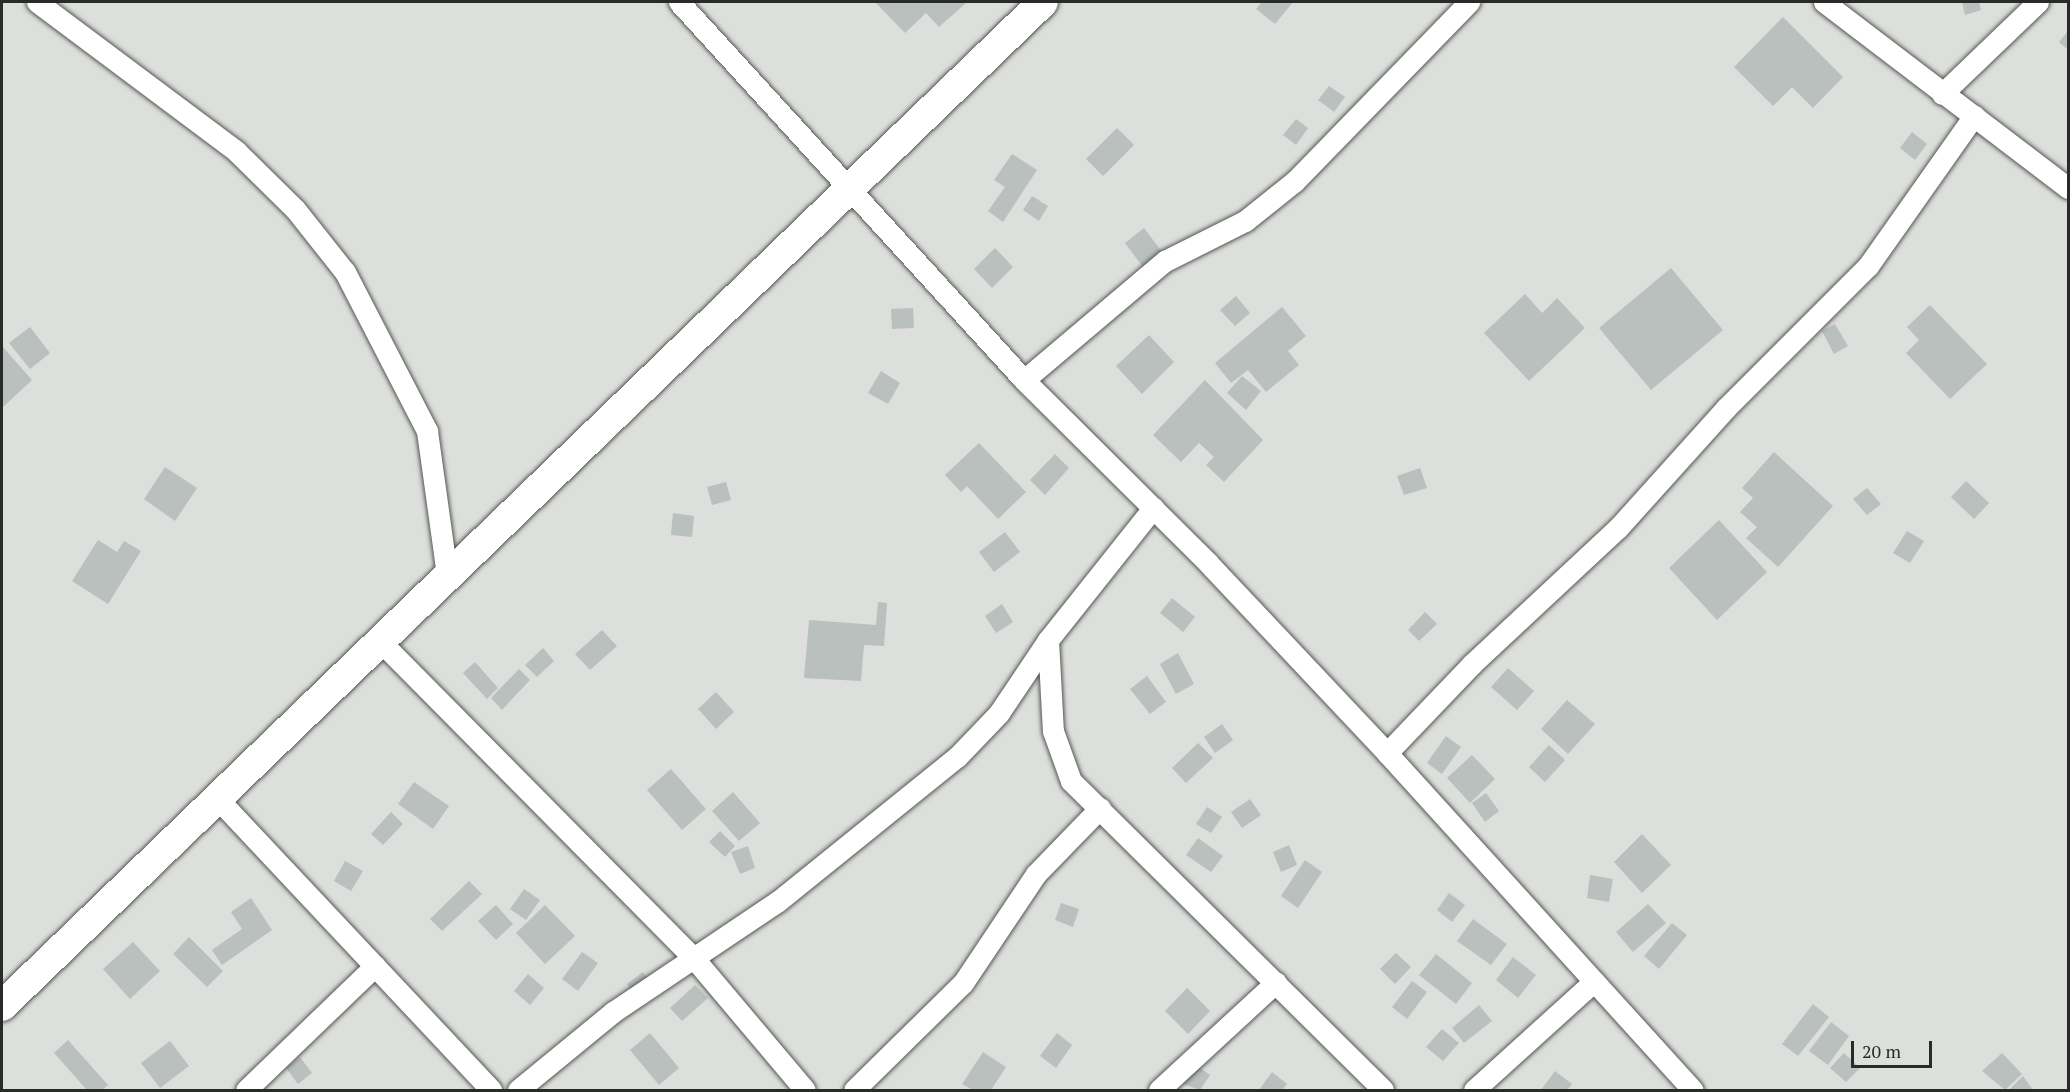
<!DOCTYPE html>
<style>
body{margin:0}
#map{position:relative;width:2070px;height:1092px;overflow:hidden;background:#dcdfdb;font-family:"PT Serif",serif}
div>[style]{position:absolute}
.building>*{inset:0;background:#bac0bd}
.roads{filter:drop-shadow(0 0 2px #545753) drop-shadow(0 0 2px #545753)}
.street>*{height:21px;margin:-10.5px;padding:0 10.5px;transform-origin:10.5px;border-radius:10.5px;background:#fff}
.secondary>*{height:30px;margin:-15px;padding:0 15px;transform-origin:15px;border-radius:15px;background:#fff}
span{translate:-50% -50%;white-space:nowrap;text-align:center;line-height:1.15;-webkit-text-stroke:6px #dcdfdb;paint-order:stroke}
.frame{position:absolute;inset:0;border:3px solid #292b29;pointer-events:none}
.scale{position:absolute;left:1851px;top:1041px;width:81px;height:27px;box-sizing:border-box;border:3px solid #292b29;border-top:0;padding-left:8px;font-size:18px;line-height:21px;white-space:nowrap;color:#292b29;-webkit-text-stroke:4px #dcdfdb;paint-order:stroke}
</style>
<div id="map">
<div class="building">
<i style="clip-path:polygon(875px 2px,967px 2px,939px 27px,926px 13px,905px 33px)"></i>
<i style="clip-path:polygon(1262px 2px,1293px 2px,1275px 24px,1256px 9px)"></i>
<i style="clip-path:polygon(1962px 2px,1979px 2px,1981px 10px,1965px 15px)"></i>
<i style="clip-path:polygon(1783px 17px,1843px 77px,1813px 108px,1792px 87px,1773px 106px,1734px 67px)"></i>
<i style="clip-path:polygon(2068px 31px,2068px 50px,2059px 42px)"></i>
<i style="clip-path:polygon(1329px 86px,1345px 97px,1334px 112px,1318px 100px)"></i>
<i style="clip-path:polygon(1296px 119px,1308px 128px,1296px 145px,1283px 135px)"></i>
<i style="clip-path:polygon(1117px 128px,1134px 145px,1103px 176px,1086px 159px)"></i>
<i style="clip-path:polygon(1912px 132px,1927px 144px,1915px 160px,1900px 148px)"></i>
<i style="clip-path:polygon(1012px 154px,1037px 170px,1003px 222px,988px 211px,1005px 187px,994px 180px)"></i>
<i style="clip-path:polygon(1032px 196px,1048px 206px,1039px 221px,1023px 210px)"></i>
<i style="clip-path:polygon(1144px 228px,1162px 252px,1143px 267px,1125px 243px)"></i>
<i style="clip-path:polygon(995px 248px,1013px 267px,992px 288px,974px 269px)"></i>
<i style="clip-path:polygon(1671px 268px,1723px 330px,1651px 390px,1599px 328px)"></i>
<i style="clip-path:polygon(1525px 294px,1542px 313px,1557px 298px,1585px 328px,1529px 381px,1484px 333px)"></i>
<i style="clip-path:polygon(1236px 296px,1250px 313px,1235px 326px,1220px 310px)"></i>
<i style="clip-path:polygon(1930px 305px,1987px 364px,1950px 399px,1906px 353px,1919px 340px,1907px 327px)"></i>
<i style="clip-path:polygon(1282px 307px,1306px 336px,1288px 351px,1299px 365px,1266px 392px,1248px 370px,1231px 383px,1215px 363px)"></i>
<i style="clip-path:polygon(913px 308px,914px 328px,892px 329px,891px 309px)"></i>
<i style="clip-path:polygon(1835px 324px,1848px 346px,1834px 354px,1822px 331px)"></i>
<i style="clip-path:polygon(30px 327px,50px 353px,30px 369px,9px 343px)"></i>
<i style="clip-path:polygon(1149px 335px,1174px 362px,1142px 394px,1116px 366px)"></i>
<i style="clip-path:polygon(2px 346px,32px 380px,2px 408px)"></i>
<i style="clip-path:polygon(881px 371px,900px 383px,888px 404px,868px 393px)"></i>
<i style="clip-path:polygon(1242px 376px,1261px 391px,1246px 410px,1227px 393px)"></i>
<i style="clip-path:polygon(1205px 380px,1263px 440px,1224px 482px,1206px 465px,1214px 457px,1199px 443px,1181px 462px,1153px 435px)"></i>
<i style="clip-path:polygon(979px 443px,1026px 492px,998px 519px,967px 486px,961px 492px,945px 475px)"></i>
<i style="clip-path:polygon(1774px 452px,1833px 506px,1778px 567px,1746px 538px,1757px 527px,1740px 512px,1753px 498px,1742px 488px)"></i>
<i style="clip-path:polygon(1055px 454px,1069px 468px,1045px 495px,1030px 480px)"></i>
<i style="clip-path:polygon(165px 467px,197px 488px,175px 521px,144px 499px)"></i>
<i style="clip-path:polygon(1420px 468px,1427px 488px,1404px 495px,1397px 476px)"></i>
<i style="clip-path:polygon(1966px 481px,1989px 503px,1974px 519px,1951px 497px)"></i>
<i style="clip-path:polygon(726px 482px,731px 500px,712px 505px,707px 487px)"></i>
<i style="clip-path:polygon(1867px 488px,1881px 504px,1867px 515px,1853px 499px)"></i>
<i style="clip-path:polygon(673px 513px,694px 516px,692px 537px,671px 535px)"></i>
<i style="clip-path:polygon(1719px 520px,1767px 572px,1717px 620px,1669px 568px)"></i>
<i style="clip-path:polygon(1907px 531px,1924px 541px,1910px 563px,1893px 553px)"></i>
<i style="clip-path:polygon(1005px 532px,1020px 552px,994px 572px,979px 552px)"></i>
<i style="clip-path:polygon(98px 540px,117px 552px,124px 541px,141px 551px,108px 604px,72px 581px)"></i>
<i style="clip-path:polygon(1172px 598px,1195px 617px,1183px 632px,1160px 613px)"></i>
<i style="clip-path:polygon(878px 602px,887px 603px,884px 646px,864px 645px,861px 681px,804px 678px,809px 620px,876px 625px)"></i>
<i style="clip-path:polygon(1002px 604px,1013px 622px,996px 633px,985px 616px)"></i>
<i style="clip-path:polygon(1425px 612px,1437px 624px,1419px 641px,1408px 630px)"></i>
<i style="clip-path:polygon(602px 630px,617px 646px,590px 670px,575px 654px)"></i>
<i style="clip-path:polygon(543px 648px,554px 661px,537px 677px,525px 665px)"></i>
<i style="clip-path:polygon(1178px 653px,1194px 684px,1176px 694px,1160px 664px)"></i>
<i style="clip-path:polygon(475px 662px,498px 688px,487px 699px,463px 673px)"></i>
<i style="clip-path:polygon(1508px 668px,1534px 691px,1517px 710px,1491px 687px)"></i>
<i style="clip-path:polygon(519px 669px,530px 680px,502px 710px,491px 698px)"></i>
<i style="clip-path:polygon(1147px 676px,1166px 702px,1150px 714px,1130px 689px)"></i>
<i style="clip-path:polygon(716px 692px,734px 712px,716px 729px,698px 709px)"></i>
<i style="clip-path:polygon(1567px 700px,1595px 724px,1568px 754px,1541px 729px)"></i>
<i style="clip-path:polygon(1222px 724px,1233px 740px,1215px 753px,1204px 737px)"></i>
<i style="clip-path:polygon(1446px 736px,1461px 747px,1442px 774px,1427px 763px)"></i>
<i style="clip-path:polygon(1198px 743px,1213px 758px,1186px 783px,1172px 768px)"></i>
<i style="clip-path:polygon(1549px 745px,1565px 760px,1545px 782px,1529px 767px)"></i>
<i style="clip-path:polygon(1472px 755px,1495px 779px,1470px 803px,1447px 778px)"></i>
<i style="clip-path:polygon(671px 769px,706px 809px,682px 830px,647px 790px)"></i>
<i style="clip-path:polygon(414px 782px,449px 806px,433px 829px,398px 804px)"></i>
<i style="clip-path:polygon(733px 792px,760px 823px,739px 841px,712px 811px)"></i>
<i style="clip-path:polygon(1486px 793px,1499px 811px,1485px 822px,1472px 803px)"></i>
<i style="clip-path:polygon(1250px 799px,1261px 815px,1242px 828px,1231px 812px)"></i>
<i style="clip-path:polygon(1207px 807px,1222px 817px,1211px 833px,1196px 824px)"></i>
<i style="clip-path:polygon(391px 812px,403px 824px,383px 845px,371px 834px)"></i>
<i style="clip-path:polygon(720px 831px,735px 846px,725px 857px,709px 842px)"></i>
<i style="clip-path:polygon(1642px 834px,1671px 865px,1642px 893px,1614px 862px)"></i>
<i style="clip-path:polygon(1198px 838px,1223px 856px,1211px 872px,1186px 855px)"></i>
<i style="clip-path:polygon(1289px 845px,1297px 865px,1281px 872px,1273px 852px)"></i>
<i style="clip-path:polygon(748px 846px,755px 868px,740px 874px,731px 852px)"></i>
<i style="clip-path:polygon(1305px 860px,1322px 872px,1298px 908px,1281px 896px)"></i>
<i style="clip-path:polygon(345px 861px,363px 871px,351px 891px,334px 881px)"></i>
<i style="clip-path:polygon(1590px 875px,1613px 879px,1609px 902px,1587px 898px)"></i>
<i style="clip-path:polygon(469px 881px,482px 894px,442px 931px,430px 919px)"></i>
<i style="clip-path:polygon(524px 889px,540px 900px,526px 920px,510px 909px)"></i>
<i style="clip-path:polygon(1449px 893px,1465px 905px,1452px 922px,1437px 910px)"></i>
<i style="clip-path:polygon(251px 898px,272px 930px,222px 965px,212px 950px,242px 929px,231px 912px)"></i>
<i style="clip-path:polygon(1061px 903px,1079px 909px,1073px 927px,1055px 920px)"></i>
<i style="clip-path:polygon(1648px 904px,1666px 923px,1633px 952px,1616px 932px)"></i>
<i style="clip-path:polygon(496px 905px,513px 924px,496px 940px,478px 921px)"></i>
<i style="clip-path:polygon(545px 905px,575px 936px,545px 964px,516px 933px)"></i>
<i style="clip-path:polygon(1473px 919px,1507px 944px,1491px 965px,1457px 941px)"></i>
<i style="clip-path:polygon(1672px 923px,1687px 935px,1659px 969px,1644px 956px)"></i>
<i style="clip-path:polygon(189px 937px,223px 971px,207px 987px,173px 954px)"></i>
<i style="clip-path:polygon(133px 942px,160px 971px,130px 999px,103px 969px)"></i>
<i style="clip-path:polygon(582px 952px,598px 963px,578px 991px,562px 979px)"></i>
<i style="clip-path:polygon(1396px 953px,1411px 967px,1395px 984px,1380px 969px)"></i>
<i style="clip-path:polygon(1436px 954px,1472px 983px,1456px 1004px,1419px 975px)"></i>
<i style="clip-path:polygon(1513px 957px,1536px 975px,1518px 998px,1496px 980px)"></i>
<i style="clip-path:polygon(643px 972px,655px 990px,639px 1001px,627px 984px)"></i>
<i style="clip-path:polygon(528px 974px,544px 988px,530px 1005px,514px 991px)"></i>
<i style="clip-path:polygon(1412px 981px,1427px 992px,1407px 1019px,1392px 1007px)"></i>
<i style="clip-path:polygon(695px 985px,708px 998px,682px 1021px,670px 1008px)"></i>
<i style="clip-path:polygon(1187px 988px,1210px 1011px,1188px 1034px,1165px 1011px)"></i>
<i style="clip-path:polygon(1813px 1004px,1829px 1017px,1798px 1056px,1782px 1044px)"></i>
<i style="clip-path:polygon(1479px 1005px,1492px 1021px,1464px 1043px,1452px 1028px)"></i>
<i style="clip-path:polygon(1831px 1022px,1849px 1036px,1828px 1065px,1809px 1051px)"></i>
<i style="clip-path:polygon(1442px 1029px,1459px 1043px,1443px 1061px,1426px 1047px)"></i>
<i style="clip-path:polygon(650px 1033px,679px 1068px,659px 1085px,630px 1050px)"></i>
<i style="clip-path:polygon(1057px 1033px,1072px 1045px,1056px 1068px,1040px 1056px)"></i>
<i style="clip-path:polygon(68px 1040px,108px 1085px,102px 1090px,87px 1090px,54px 1053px)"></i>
<i style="clip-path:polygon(170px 1041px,189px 1066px,160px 1088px,141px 1063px)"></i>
<i style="clip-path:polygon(983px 1052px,1006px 1067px,991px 1090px,973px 1090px,962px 1084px)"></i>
<i style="clip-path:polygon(1844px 1053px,1860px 1068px,1846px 1082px,1830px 1068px)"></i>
<i style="clip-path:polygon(2002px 1053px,2022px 1074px,2005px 1090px,1982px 1071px)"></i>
<i style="clip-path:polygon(300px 1057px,312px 1073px,298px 1084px,286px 1068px)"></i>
<i style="clip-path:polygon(1194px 1064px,1210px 1075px,1200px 1090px,1181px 1083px)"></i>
<i style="clip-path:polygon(1555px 1071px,1572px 1084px,1567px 1090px,1541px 1090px)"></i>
<i style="clip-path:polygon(1272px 1072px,1287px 1084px,1282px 1090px,1259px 1090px)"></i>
<i style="clip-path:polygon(2023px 1076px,2033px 1090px,2009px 1090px)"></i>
</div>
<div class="roads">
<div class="street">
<i style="left:37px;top:2px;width:249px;rotate:36.8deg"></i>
<i style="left:236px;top:151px;width:83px;rotate:44.5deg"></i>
<i style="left:295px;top:209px;width:80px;rotate:51.6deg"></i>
<i style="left:345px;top:272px;width:179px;rotate:62.7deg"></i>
<i style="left:427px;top:431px;width:145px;rotate:82.1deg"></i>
<i style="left:679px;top:2px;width:512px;rotate:47.61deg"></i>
<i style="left:1024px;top:380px;width:261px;rotate:44.8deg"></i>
<i style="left:1209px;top:564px;width:260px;rotate:46.7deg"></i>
<i style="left:1387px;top:753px;width:455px;rotate:47.8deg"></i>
<i style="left:1824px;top:2px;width:307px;rotate:37.3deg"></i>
<i style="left:1942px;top:94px;width:133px;rotate:-43.8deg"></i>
<i style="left:1024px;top:380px;width:185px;rotate:-40.2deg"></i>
<i style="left:1165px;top:261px;width:89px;rotate:-26.6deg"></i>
<i style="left:1245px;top:221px;width:64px;rotate:-38.7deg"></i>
<i style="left:1295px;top:181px;width:250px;rotate:-45.8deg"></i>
<i style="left:379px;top:640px;width:445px;rotate:45.3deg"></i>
<i style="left:692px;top:956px;width:175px;rotate:49.9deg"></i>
<i style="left:1048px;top:640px;width:91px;rotate:86.9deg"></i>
<i style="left:1053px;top:731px;width:53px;rotate:70.2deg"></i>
<i style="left:1071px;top:781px;width:439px;rotate:44.7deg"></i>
<i style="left:1387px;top:753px;width:123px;rotate:-46.3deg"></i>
<i style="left:1472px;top:664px;width:200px;rotate:-43deg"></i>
<i style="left:1618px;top:528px;width:161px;rotate:-48deg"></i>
<i style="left:1726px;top:408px;width:201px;rotate:-45deg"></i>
<i style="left:1868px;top:266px;width:184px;rotate:-54.8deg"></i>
<i style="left:216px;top:797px;width:402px;rotate:46.8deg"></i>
<i style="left:246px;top:1090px;width:179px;rotate:-43.9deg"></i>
<i style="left:518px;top:1090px;width:123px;rotate:-39.4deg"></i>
<i style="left:613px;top:1012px;width:197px;rotate:-33.9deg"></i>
<i style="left:777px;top:902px;width:231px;rotate:-38.9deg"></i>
<i style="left:957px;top:757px;width:61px;rotate:-46.3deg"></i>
<i style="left:999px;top:713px;width:88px;rotate:-56.1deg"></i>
<i style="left:1048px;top:640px;width:169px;rotate:-51.5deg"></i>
<i style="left:854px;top:1090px;width:153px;rotate:-44.5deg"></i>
<i style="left:963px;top:983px;width:131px;rotate:-56.2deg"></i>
<i style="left:1036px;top:874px;width:92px;rotate:-45.9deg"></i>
<i style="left:1159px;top:1090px;width:159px;rotate:-42.7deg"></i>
<i style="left:1474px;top:1090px;width:162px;rotate:-42.2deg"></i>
</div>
<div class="secondary">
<i style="left:2px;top:1006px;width:1446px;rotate:-43.96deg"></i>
</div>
</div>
<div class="frame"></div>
<div class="scale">20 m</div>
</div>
